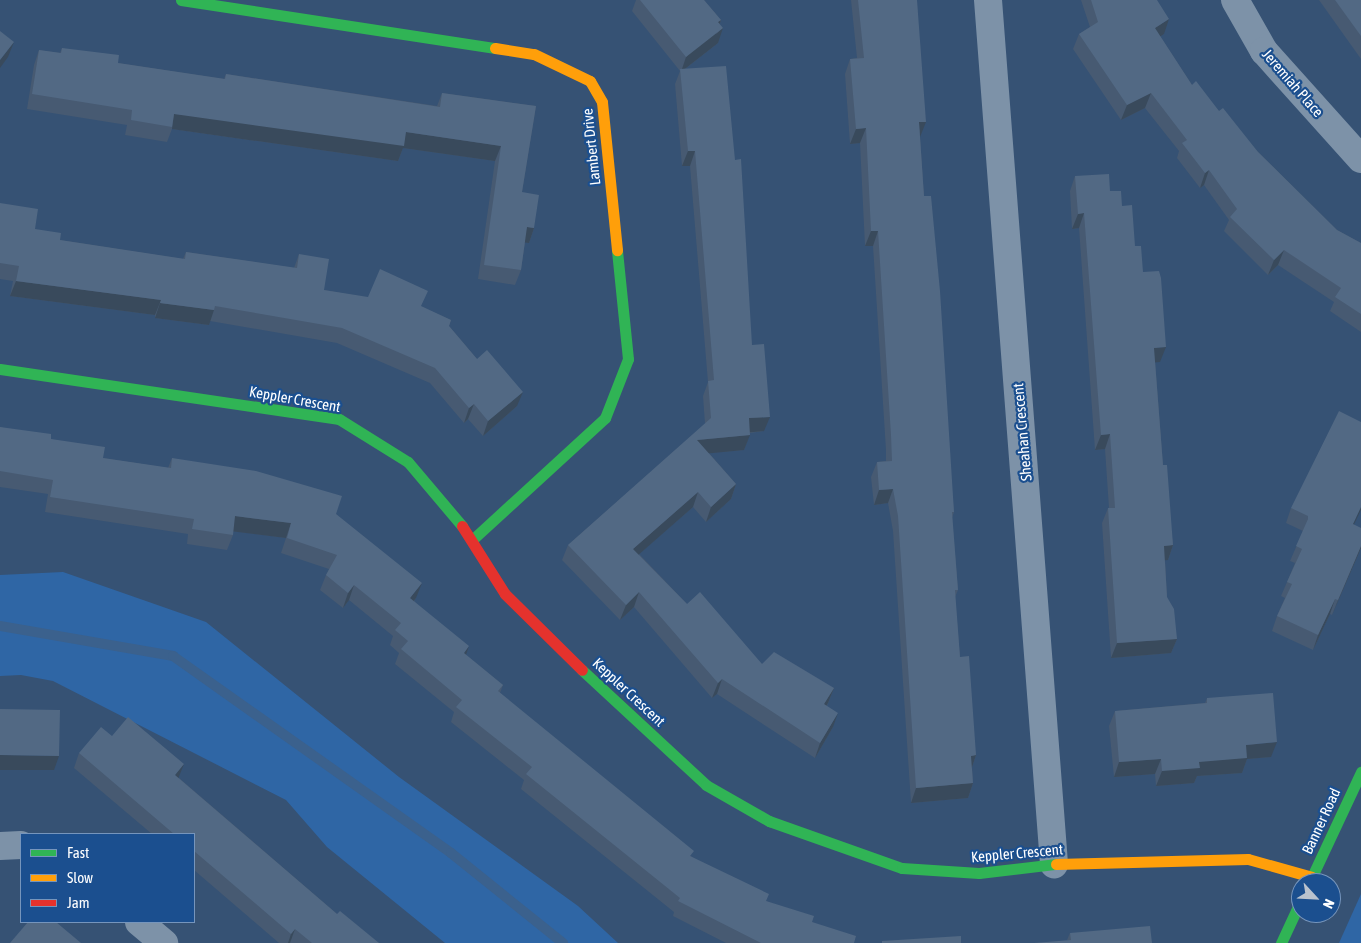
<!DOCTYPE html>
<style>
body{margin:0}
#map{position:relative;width:1361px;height:943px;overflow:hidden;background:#365274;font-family:"Asap Condensed",sans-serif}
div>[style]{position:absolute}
.green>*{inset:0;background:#2f66a5}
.stream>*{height:10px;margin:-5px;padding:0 5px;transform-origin:5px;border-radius:5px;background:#3b618d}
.street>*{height:28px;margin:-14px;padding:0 14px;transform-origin:14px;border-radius:14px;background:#7d92a8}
.fast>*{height:11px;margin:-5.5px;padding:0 5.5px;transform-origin:5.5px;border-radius:5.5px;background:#30b455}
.slow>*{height:11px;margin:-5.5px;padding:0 5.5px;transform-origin:5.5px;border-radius:5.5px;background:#ff9f0a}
.jam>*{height:11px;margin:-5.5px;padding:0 5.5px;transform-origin:5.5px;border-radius:5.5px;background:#e5322d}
.wall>*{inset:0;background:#475a72}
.shaded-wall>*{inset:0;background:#394a5c}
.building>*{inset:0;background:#526984}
span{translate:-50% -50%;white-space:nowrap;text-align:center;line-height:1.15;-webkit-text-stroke:4.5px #1b4f8f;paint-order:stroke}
.street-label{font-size:15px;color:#fff}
.legend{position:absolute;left:20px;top:833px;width:175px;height:90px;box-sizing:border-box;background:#1b4f8f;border:1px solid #7695bc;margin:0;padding:6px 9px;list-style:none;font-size:15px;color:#fff}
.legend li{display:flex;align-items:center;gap:10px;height:25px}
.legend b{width:25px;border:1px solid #7695bc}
.north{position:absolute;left:1291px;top:873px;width:50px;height:50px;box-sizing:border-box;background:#1b4f8f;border:1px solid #7695bc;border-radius:50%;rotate:115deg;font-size:14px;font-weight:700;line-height:20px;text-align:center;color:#fff}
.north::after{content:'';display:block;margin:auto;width:18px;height:22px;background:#b9c2ce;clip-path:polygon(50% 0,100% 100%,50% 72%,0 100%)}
</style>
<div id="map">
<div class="green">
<i style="clip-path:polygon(63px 572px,206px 622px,399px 777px,578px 906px,618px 943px,445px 943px,327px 847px,286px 800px,53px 681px,21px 675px,0 676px,0 575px)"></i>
<i style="clip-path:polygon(1361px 894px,1361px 943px,1339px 943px)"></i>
</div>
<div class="stream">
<i style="left:0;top:626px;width:176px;rotate:9.8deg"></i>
<i style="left:173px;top:656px;width:341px;rotate:35.3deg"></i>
<i style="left:451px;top:853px;width:144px;rotate:38.8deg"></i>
</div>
<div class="street">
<i style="left:988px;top:0;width:867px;rotate:85.63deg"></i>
<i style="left:1235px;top:0;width:59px;rotate:60.4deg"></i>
<i style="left:1264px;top:51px;width:145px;rotate:48.1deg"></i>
<i style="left:0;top:846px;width:21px;rotate:-3deg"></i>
<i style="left:139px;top:922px;width:33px;rotate:40deg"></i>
</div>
<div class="fast">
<i style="left:181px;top:0;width:318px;rotate:8.7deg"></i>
<i style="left:0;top:369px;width:343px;rotate:8.4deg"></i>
<i style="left:339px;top:419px;width:81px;rotate:31.9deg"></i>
<i style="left:408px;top:462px;width:84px;rotate:49.8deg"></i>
<i style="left:473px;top:539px;width:179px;rotate:-42.5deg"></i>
<i style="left:605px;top:418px;width:63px;rotate:-68.7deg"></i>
<i style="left:628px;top:359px;width:110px;rotate:-95.8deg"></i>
<i style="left:582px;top:670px;width:169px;rotate:42.8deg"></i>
<i style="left:706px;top:785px;width:73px;rotate:29.7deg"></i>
<i style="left:769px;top:821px;width:141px;rotate:19.5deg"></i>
<i style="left:902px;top:868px;width:77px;rotate:3.7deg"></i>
<i style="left:979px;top:873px;width:78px;rotate:-6.7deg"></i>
<i style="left:1309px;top:883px;width:123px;rotate:-64.9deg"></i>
<i style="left:1281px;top:943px;width:47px;rotate:-65.1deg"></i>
</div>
<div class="slow">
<i style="left:495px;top:48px;width:39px;rotate:9deg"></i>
<i style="left:534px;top:54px;width:62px;rotate:25.7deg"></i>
<i style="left:590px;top:81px;width:24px;rotate:60deg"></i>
<i style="left:602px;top:102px;width:149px;rotate:84.2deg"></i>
<i style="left:1056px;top:864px;width:192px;rotate:-1.5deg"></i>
<i style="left:1248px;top:859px;width:66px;rotate:15.7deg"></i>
</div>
<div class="jam">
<i style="left:462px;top:526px;width:80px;rotate:57.7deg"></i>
<i style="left:505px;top:594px;width:108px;rotate:44.6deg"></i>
</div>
<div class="wall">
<i style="clip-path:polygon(636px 0,704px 0,721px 20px,720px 23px,718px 43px,685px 69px,752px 345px,764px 431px,750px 433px,744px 450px,709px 453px,736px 484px,731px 499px,706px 522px,693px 507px,639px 554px,687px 604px,762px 664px,834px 688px,827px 706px,833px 727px,815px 758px,717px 694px,712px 698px,634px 607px,620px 620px,562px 560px,568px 545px,705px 424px,703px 396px,708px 382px,690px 166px,682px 166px,675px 84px,680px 71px,632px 11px)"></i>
<i style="clip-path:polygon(851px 0,917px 0,920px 137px,924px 196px,954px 512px,952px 518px,958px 590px,955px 597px,960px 657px,976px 755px,972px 767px,973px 783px,968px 798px,911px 803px,893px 531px,888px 503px,874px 505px,871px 477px,877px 462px,886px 461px,886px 450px,873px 246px,865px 246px,860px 143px,850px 144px,845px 74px,850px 59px,857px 58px)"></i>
<i style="clip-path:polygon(1081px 0,1157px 0,1164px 34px,1160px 36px,1192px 85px,1219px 111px,1258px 152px,1337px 230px,1361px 243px,1361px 332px,1330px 311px,1334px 302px,1278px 265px,1268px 275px,1224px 231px,1229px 220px,1204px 185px,1200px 188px,1177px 158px,1179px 151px,1145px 108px,1121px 120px,1073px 49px,1079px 34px,1090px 27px)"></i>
<i style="clip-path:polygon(1319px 0,1361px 0,1361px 59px)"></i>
<i style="clip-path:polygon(62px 48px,118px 63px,224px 79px,226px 74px,437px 106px,442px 93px,536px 106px,522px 192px,534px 228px,529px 243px,525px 242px,521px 270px,515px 285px,478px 279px,495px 161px,403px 148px,398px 161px,172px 129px,167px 142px,125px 135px,127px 125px,27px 109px,34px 65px,39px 50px,60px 53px)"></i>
<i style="clip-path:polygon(1075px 176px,1110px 191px,1122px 206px,1143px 272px,1160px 362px,1155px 362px,1163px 465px,1173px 545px,1168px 560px,1165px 560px,1167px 597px,1177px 639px,1171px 653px,1111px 658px,1102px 523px,1108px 508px,1109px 508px,1105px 449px,1095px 450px,1079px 228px,1072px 229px,1070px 191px)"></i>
<i style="clip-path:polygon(0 203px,35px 229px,60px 240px,183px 259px,186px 252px,294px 268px,299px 254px,324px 290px,422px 307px,451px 320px,449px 326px,517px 406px,483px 436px,468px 419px,464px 423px,430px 383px,337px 343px,210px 321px,209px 325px,155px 318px,155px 315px,10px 296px,13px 281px,0 279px)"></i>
<i style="clip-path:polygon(0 427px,51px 439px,103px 458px,168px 468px,172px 458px,336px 514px,416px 598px,414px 601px,466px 655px,503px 685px,500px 693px,692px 857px,766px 901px,812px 922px,854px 943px,726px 943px,673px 916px,674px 912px,521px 789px,524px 780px,451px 722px,454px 712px,395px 664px,399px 653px,390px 645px,393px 636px,349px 600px,343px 608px,320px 590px,326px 575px,329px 569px,281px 553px,286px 538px,233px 531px,233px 535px,227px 550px,187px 544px,188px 534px,45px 512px,48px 494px,0 487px)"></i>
<i style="clip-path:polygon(1291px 508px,1354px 525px,1361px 528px,1361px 548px,1332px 615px,1330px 614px,1313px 650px,1272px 631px,1277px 616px,1285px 598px,1281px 596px,1287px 582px,1295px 563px,1290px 561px,1303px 531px,1286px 523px)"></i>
<i style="clip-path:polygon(1207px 698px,1271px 757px,1247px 759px,1242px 773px,1197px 776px,1194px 783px,1156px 786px,1155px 774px,1114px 777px,1109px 726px,1115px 711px,1205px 703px)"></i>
<i style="clip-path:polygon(79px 753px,179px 778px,337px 914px,379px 943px,279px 943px,194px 870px,194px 834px,152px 834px,74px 768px)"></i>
<i style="clip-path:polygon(1070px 933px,1152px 943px,1067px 940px)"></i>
</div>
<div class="shaded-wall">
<i style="clip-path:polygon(1169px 19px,1164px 34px,1150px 43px,1155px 28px)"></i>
<i style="clip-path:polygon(721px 20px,716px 34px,723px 28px,718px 43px,681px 72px,686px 57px,718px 22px)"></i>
<i style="clip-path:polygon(14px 42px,8px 57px,0 68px,0 60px)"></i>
<i style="clip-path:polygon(1151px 93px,1145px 108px,1121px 120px,1127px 105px)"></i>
<i style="clip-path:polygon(174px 114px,406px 132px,501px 146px,495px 161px,403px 148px,398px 161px,172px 129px)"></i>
<i style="clip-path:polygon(919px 122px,926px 122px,920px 137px)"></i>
<i style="clip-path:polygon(866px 128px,860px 143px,850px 144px,856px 129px)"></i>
<i style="clip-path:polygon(688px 151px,695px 151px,690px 166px,682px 166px)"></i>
<i style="clip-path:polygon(1209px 170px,1204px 185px,1200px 188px,1205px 173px)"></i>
<i style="clip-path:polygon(1084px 213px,1079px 228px,1072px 229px,1078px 214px)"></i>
<i style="clip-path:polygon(527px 227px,534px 228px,529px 243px,521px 242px)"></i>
<i style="clip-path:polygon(871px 231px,878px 231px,873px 246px,865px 246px)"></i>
<i style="clip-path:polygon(1284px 250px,1278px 265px,1268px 275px,1274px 260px)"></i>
<i style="clip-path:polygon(16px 281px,161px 300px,155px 315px,10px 296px)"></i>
<i style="clip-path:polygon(160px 303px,214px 310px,209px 325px,155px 318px)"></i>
<i style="clip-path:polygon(1166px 347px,1160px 362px,1149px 363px,1154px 348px)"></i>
<i style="clip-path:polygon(523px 392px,517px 406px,483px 436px,488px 421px)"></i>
<i style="clip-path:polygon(474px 404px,468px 419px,464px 423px,469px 408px)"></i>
<i style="clip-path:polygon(770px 417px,764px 431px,743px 433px,749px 418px)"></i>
<i style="clip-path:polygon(1110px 434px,1105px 449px,1095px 450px,1101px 435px)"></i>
<i style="clip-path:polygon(750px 435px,744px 450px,692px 455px,697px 440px)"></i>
<i style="clip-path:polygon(736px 484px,731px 499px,706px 522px,711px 507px)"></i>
<i style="clip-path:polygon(893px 489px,888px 503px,874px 505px,879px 490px)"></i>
<i style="clip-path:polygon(698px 492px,693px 507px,628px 564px,633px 549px)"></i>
<i style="clip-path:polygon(1361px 507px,1361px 510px,1347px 539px,1353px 524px)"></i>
<i style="clip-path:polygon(235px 516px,291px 523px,286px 538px,230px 531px)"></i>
<i style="clip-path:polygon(1173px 545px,1168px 560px,1158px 561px,1164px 546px)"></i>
<i style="clip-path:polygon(1361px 546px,1361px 548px,1332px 615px,1338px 600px)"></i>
<i style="clip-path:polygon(422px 583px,416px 598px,404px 613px,410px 598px)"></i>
<i style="clip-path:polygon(354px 585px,349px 600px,343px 608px,348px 593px)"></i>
<i style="clip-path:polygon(639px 592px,634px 607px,620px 620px,626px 605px)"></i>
<i style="clip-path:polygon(1335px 599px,1330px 614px,1313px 650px,1318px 635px)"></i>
<i style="clip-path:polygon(1177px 639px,1171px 653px,1111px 658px,1117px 643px)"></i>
<i style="clip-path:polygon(469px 646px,464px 661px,464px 653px)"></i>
<i style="clip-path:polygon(722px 679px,717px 694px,712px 698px,718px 683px)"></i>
<i style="clip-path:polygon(834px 688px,828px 703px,819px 719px,824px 704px)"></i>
<i style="clip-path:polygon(838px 713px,833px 727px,815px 758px,820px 743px)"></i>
<i style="clip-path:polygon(1277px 742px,1271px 757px,1247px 759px,1242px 773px,1197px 776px,1194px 783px,1156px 786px,1162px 771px,1246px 745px)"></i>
<i style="clip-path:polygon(0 755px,59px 756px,54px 770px,0 770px)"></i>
<i style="clip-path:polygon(976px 755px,971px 770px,971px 756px)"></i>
<i style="clip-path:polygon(1161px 759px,1155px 774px,1114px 777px,1119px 762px)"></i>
<i style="clip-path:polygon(184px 764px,178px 779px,175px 775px)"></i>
<i style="clip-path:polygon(973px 783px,968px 798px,911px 803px,916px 788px)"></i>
<i style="clip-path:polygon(295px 929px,290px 943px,288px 943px,291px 934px)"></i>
</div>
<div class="building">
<i style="clip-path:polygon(640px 0,704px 0,721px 20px,718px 22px,723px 28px,686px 57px)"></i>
<i style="clip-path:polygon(858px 0,917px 0,926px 122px,919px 122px,924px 196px,931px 196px,940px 291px,954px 512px,952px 512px,958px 590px,955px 590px,960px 657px,969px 656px,976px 755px,971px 756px,973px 783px,916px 788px,898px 516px,893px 489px,879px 490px,877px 462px,892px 461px,891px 435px,878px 231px,871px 231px,866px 128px,856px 129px,850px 59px,864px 58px)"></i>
<i style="clip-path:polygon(1091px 0,1157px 0,1169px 19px,1155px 28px,1192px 85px,1196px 81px,1219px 111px,1223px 108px,1258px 152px,1337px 230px,1361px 243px,1361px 314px,1335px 297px,1341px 288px,1284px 250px,1274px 260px,1230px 217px,1237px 209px,1209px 170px,1205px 173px,1182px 143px,1187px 140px,1151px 93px,1127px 105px,1079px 34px,1098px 22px)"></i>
<i style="clip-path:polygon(1335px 0,1361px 0,1361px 36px)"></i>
<i style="clip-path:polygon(0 31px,14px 42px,0 60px)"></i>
<i style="clip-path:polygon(62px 48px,119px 55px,118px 63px,225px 79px,226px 74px,440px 107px,442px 93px,536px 106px,522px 192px,539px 195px,534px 228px,527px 227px,521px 270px,484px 265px,501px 146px,406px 132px,404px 146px,174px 114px,172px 127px,131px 120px,132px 110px,32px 94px,39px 50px,61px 53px)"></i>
<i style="clip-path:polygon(726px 66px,735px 160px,741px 159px,752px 345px,764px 344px,770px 417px,749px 418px,750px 435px,697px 440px,736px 484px,711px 507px,698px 492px,633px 549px,687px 604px,700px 592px,762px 664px,774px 652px,834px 688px,824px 704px,838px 713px,820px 743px,722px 679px,718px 683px,639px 592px,626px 605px,568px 545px,711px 418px,708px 381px,714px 380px,695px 151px,688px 151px,680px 69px)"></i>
<i style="clip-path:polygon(1109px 174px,1110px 191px,1121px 191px,1122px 206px,1132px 205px,1135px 246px,1141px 246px,1143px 272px,1159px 271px,1161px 278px,1166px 347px,1154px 348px,1163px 465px,1167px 465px,1173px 545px,1164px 546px,1167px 597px,1174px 609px,1177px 639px,1117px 643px,1108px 508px,1115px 508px,1110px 434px,1101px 435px,1084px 213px,1078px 214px,1075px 176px)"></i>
<i style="clip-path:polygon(0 203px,38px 209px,35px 229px,61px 233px,60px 240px,185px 259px,186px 252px,297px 268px,299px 254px,329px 259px,324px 290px,368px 297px,380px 269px,428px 291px,421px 306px,451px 320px,449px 326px,477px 359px,487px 350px,523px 392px,488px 421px,474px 404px,469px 408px,435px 368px,342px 328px,215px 306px,214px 310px,160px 303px,161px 300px,16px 281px,19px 266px,0 263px)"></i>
<i style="clip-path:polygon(1339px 411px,1361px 422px,1361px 507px,1353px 524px,1361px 528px,1361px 546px,1338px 600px,1335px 599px,1318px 635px,1277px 616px,1292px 584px,1287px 582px,1302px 549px,1296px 546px,1308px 519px,1308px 516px,1291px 508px)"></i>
<i style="clip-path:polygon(0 427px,51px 434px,51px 439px,105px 447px,103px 458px,171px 468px,172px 458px,256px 471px,342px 496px,336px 514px,422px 583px,410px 598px,469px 646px,464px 653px,503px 685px,498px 691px,694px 851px,690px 856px,769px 894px,766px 901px,814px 916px,812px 922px,856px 936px,854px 943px,761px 943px,678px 901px,680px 898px,526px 774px,532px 767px,456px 707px,462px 700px,401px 649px,408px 641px,395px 630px,401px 623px,354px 585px,348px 593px,326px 575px,337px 555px,287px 538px,291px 523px,235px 516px,233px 535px,192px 529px,194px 519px,50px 497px,53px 480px,0 471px)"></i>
<i style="clip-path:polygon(1273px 693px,1277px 742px,1246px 745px,1247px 758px,1199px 762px,1200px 768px,1162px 771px,1161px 759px,1119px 762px,1115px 711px,1207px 703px,1207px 698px)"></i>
<i style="clip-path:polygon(0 709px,60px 710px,59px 756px,0 755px)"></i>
<i style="clip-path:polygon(128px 717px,184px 764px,175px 775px,337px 914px,340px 911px,379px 943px,312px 943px,295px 929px,291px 934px,194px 851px,194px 834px,174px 834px,79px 753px,101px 727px,112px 736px)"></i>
<i style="clip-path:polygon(28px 922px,56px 922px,81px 943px,10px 943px)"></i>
<i style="clip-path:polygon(1150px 926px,1152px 943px,1034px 943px,1071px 940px,1070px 933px)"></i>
<i style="clip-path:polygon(961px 936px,961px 943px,882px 943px,882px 941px)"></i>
</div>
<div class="street-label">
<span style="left:1293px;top:83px;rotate:49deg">Jeremiah Place</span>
<span style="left:591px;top:147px;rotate:-96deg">Lambert Drive</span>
<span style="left:295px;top:399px;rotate:10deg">Keppler Crescent</span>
<span style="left:1022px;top:432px;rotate:-95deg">Sheahan Crescent</span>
<span style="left:629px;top:692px;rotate:43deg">Keppler Crescent</span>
<span style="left:1321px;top:821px;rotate:-65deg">Banner Road</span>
<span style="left:1017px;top:853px;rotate:-5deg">Keppler Crescent</span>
</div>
<ul class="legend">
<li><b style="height:6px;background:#30b455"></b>Fast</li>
<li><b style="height:6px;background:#ff9f0a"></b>Slow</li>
<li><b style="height:6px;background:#e5322d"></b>Jam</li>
</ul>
<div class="north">N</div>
</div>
